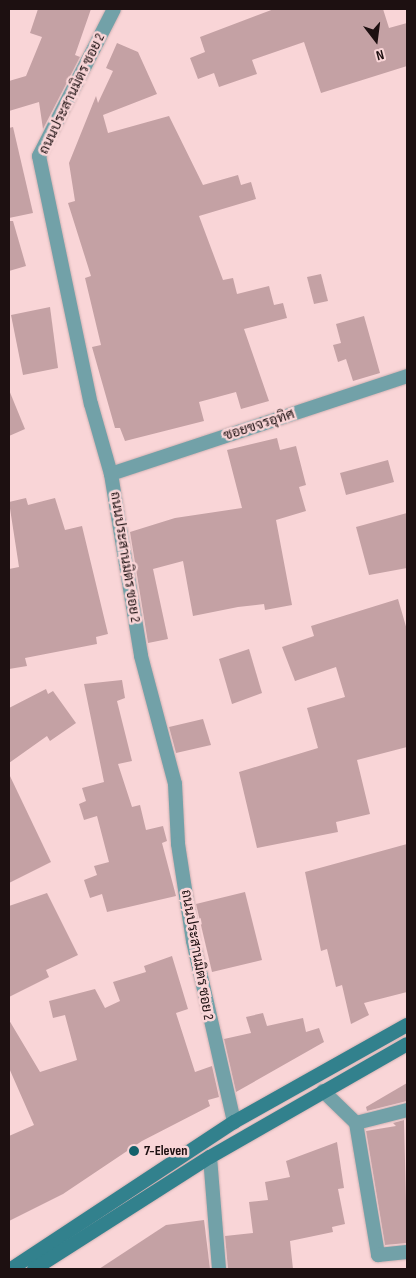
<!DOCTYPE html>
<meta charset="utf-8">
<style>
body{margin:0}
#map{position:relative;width:416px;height:1278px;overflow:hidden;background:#f9d5d7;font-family:"Sofia Sans Condensed",Sarabun,sans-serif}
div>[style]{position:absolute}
.building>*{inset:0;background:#c4a1a4}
.roads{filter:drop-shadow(0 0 1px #d1b2b3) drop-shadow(0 0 1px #d1b2b3)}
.minor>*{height:14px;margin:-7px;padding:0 7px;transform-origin:7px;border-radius:7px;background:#72a1a8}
.secondary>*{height:14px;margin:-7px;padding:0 7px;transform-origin:7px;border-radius:7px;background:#32818d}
.dots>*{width:14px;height:14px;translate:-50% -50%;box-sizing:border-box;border:2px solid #f9d5d7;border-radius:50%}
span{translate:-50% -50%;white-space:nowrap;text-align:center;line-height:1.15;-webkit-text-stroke:5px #f9d5d7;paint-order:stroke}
.street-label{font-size:14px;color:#1d1011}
.poi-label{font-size:14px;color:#1d1011;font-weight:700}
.left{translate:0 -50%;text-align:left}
.frame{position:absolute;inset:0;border:10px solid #1d1011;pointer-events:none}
.north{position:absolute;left:351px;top:15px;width:50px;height:50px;-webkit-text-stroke:4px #f9d5d7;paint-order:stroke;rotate:165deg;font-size:14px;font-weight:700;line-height:20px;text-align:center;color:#1d1011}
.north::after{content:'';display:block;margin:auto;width:18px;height:22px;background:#1d1011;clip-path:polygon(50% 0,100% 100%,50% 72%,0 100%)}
</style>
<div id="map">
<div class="building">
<i style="clip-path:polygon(38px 9px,91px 9px,75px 55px,80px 57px,43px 129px,39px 102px,9px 111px,9px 81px,26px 76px,42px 37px,30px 33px)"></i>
<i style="clip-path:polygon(274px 9px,383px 9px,389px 28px,407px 23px,407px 66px,321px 93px,304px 42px,252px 60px,257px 74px,219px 87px,214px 73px,198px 79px,190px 58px,205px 52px,200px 37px)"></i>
<i style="clip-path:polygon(117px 43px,138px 52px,157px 94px,103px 115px,108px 133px,169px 116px,203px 185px,238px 175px,241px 185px,251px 182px,256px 199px,199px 216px,223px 280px,233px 278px,237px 294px,269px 286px,274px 305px,283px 303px,287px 318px,244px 329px,269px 401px,241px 409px,236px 392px,199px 402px,204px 421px,125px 441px,120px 428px,115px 428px,92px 347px,101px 345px,85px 278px,91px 276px,68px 203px,75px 201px,69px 163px,96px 96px,98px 103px,113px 71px,106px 68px)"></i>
<i style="clip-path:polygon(13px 127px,33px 213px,9px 218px,9px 128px)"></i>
<i style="clip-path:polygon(9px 221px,13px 221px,26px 266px,9px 271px)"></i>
<i style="clip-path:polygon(321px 274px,328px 301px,314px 304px,307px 277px)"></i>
<i style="clip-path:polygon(50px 307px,58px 368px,23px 375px,11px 315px)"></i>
<i style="clip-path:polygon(364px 316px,380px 373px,353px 381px,346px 359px,338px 362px,333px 345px,341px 343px,336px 324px)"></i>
<i style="clip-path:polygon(9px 390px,25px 429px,9px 436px)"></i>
<i style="clip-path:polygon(277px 438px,280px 450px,296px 446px,306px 485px,299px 487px,306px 511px,276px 520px,292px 605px,265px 610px,264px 604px,238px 607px,193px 616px,183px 561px,153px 569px,168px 639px,148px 643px,130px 532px,175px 518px,242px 508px,227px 450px)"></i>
<i style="clip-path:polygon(388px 460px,394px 482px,346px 495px,340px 473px)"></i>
<i style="clip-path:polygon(26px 498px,28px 505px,55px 498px,65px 530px,82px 526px,108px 634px,96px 637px,97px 644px,25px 658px,27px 666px,9px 669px,9px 569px,19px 567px,9px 502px)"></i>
<i style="clip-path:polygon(407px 513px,407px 568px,369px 575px,356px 527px)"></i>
<i style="clip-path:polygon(398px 599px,407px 630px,407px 747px,357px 760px,370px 814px,336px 822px,338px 832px,257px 848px,239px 772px,318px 748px,307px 708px,345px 697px,336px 667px,295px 681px,282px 647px,314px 636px,311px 626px)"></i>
<i style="clip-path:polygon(249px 649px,262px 693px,232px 704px,219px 659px)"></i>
<i style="clip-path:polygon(122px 680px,125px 698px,117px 701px,132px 761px,118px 764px,132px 807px,140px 805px,146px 830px,163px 826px,167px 841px,162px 843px,176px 896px,107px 912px,102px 894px,90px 898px,84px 880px,97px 875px,94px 866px,109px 862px,97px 816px,84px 820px,79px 804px,86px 801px,82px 788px,104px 782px,84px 684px)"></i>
<i style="clip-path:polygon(46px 689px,48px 694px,53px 691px,76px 723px,50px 741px,47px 736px,9px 763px,9px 708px)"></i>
<i style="clip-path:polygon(203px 719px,211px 745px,176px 753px,169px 727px)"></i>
<i style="clip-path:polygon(9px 774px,51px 862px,9px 883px)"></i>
<i style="clip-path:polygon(407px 844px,407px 992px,364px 1003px,369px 1015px,351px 1024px,342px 985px,336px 987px,327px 949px,321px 951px,305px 872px)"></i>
<i style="clip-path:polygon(245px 892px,262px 960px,212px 972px,196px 904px)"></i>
<i style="clip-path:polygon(47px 893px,78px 955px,46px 970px,49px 977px,9px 997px,9px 906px)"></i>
<i style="clip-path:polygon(172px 956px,188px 1009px,176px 1013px,195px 1072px,212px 1066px,219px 1097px,208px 1100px,210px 1106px,142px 1141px,63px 1194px,9px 1221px,9px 1136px,34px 1125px,9px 1068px,9px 1020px,40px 1072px,77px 1060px,65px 1015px,53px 1018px,49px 1001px,95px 989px,105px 1008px,120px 1001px,113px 982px,146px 972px,144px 966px)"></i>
<i style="clip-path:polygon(263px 1013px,267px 1026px,303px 1018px,306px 1032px,319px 1028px,324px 1042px,236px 1092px,224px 1039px,251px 1033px,246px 1017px)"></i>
<i style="clip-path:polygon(407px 1083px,407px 1101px,367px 1111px,366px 1107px)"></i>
<i style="clip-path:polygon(404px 1120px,407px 1243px,385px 1245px,366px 1131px,396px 1126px,393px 1123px)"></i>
<i style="clip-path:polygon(337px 1142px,344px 1188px,338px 1189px,345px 1224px,332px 1227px,333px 1232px,290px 1241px,293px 1269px,228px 1269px,225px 1236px,253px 1233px,249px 1202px,268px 1200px,265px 1182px,290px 1177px,286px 1161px)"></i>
<i style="clip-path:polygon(204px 1220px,210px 1269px,99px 1269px,166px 1225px)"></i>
</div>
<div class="roads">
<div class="minor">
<i style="left:114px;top:9px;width:165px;rotate:117deg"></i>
<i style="left:39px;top:156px;width:253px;rotate:78.2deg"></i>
<i style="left:91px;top:404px;width:73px;rotate:74.1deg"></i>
<i style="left:111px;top:474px;width:184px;rotate:80.6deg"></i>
<i style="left:141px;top:656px;width:132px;rotate:75.1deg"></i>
<i style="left:175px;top:784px;width:60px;rotate:87.1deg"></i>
<i style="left:178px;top:844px;width:98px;rotate:81.2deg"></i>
<i style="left:193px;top:941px;width:186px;rotate:77.2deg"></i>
<i style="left:111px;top:474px;width:312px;rotate:-18.3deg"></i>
<i style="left:323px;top:1091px;width:46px;rotate:44.1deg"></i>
<i style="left:356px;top:1123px;width:53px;rotate:-14.3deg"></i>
<i style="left:356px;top:1123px;width:134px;rotate:80.5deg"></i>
<i style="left:378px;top:1255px;width:29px;rotate:-6deg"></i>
<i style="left:210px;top:1157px;width:112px;rotate:85.4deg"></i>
</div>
<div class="secondary">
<i style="left:11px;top:1269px;width:267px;rotate:-33.4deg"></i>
<i style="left:234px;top:1122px;width:198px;rotate:-29.3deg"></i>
<i style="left:34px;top:1269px;width:209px;rotate:-32.5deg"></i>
<i style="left:210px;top:1157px;width:227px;rotate:-29.8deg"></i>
</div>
</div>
<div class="dots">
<i style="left:134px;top:1151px;background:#13616b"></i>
</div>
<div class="street-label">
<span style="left:72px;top:94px;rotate:-64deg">ถนนประสานมิตร ซอย 2</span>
<span style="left:259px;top:425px;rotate:-18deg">ซอยขจรอุทิศ</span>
<span style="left:125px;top:557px;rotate:81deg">ถนนประสานมิตร ซอย 2</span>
<span style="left:197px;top:955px;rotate:80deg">ถนนประสานมิตร ซอย 2</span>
</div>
<div class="poi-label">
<span class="left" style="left:144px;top:1151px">7-Eleven</span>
</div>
<div class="frame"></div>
<div class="north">N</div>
</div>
